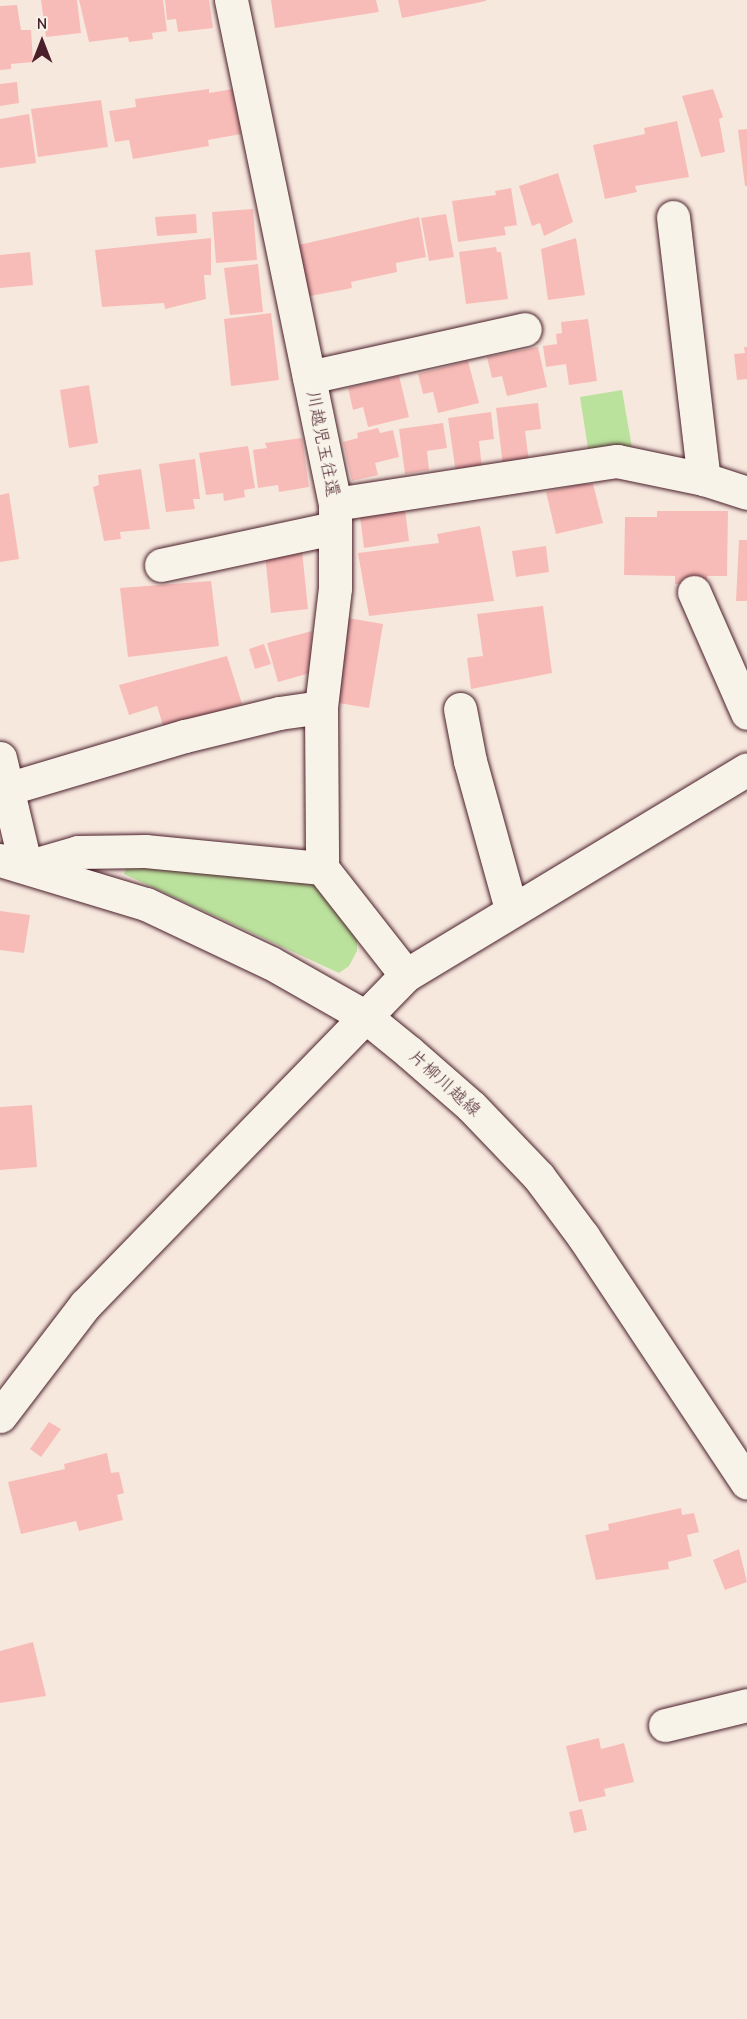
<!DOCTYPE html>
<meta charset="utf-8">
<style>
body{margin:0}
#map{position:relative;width:747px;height:2019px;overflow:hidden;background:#f7e8de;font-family:"Comic Neue","Klee One",sans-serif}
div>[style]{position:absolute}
.green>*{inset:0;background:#bbe29d}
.building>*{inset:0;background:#f8bcb8}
.roads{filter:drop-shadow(0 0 2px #4a1f2b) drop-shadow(0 0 2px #4a1f2b)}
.minor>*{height:33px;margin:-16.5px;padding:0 16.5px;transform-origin:16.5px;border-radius:16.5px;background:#f7f3e8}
.major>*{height:33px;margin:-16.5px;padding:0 16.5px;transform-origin:16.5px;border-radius:16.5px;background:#f7f3e8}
span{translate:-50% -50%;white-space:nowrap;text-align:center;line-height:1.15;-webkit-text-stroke:6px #f7f3e8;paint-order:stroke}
.street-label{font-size:18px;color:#4a1f2b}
.north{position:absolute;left:12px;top:12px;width:60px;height:60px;-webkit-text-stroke:4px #f7f3e8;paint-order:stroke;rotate:0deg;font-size:16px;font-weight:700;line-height:24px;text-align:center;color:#4a1f2b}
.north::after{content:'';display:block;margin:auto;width:21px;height:27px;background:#4a1f2b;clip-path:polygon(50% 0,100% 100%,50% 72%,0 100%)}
</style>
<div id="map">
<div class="green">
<i style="clip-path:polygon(622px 390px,632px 448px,589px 455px,580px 397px)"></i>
<i style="clip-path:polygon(127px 864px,320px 882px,357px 934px,357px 951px,349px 966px,339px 973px,124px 874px)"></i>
</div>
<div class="building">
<i style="clip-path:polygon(41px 0,77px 0,81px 33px,46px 37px)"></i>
<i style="clip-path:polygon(79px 0,163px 0,167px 31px,152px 33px,153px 39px,129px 42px,128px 37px,89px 42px)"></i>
<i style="clip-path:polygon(165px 0,209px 0,213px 28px,178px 32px,176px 19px,167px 20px)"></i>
<i style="clip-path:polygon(271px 0,376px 0,379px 12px,275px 28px)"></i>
<i style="clip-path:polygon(398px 0,486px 0,486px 1px,402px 18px)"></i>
<i style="clip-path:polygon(17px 5px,21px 30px,31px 30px,33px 62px,11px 64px,11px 69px,0 70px,0 6px)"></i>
<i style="clip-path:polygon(17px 82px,19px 103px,0 106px,0 84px)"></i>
<i style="clip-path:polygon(209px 89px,209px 93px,233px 89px,241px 134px,208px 140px,209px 146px,133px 159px,129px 140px,115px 142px,109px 111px,136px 107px,135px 99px)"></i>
<i style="clip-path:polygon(713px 89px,723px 117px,719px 119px,725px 152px,701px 157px,682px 96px)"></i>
<i style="clip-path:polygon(101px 100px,108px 147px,38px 157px,31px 109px)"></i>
<i style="clip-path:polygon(29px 114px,36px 163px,0 168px,0 119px)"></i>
<i style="clip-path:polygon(677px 121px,689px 177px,635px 186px,637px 192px,605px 199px,593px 145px,645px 134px,644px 128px)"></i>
<i style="clip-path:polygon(747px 129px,747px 186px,745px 186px,738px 130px)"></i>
<i style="clip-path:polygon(558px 173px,573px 222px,544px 236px,540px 223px,532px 226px,519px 186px)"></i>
<i style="clip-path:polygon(511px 188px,517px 225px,504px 227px,506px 235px,458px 242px,452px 201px,496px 195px,495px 191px)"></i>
<i style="clip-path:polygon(253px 209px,257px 260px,216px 263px,212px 212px)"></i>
<i style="clip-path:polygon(196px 214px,197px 233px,157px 236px,155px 217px)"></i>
<i style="clip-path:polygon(446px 214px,454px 257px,429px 261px,421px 218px)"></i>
<i style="clip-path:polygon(419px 217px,426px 257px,396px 263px,397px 272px,351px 282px,352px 288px,305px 297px,299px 245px)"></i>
<i style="clip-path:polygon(211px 238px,211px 275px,204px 275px,206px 299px,165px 309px,164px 303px,102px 307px,95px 250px)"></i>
<i style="clip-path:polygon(576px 238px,585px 295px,548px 300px,541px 249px)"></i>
<i style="clip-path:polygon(496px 247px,497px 252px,501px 252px,508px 299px,466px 304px,459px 252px)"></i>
<i style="clip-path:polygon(30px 252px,33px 285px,0 288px,0 255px)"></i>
<i style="clip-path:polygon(258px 264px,263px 312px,230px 315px,224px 268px)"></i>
<i style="clip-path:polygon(271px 313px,279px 380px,231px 386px,224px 319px)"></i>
<i style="clip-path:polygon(588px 319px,597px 381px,569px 385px,566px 364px,546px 367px,543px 346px,557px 344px,556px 334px,562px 333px,561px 322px)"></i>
<i style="clip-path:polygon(538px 347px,547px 387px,507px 396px,502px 376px,492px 378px,487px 357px)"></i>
<i style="clip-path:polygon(744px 347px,747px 347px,747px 379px,737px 380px,734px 354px,745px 353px)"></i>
<i style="clip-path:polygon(468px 361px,479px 403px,438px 413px,433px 392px,423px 394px,418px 374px)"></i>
<i style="clip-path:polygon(399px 376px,409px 417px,368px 427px,363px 407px,353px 410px,348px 388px)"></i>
<i style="clip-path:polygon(89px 385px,98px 443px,69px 448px,60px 390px)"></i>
<i style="clip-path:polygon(538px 403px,541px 429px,525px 431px,529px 462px,503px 466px,496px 408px)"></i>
<i style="clip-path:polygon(491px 412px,494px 439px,479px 441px,482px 469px,456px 473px,448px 418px)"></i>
<i style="clip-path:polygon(443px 423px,447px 448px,427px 451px,429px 470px,405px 474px,399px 429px)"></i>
<i style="clip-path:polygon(378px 428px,380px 433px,393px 430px,399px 457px,375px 463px,378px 475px,352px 481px,343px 442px,358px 438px,357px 433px)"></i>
<i style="clip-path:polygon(302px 438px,309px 487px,279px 492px,278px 485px,258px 488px,253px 450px,267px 448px,265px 443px)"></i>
<i style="clip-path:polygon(248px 446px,255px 488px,244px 490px,245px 497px,224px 501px,223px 493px,206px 495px,199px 453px)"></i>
<i style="clip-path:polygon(195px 459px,200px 499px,193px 499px,195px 509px,166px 512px,159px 464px)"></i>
<i style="clip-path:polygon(141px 469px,150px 529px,120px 532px,121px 539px,104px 541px,93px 487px,99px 485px,98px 475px)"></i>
<i style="clip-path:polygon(582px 484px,593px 484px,603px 523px,556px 534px,546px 492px)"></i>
<i style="clip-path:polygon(9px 493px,19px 559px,0 562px,0 495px)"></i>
<i style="clip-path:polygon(405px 510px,409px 541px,364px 548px,360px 516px)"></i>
<i style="clip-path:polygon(657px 511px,728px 511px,727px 576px,707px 576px,707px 584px,675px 584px,675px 576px,624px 575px,625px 517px,657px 517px)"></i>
<i style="clip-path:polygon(480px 526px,494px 601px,369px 616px,358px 553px,439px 543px,437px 534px)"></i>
<i style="clip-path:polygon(739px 540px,747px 540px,747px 601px,736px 601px)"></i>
<i style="clip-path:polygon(546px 546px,549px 572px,516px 577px,512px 551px)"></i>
<i style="clip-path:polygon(302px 551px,308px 609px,271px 613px,265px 555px)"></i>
<i style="clip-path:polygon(211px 581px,219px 646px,128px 657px,120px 588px)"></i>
<i style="clip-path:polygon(543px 606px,552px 673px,471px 689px,467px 658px,483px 656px,477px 614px)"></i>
<i style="clip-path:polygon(348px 618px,383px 624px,369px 708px,333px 702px)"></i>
<i style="clip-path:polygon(312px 631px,310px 673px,278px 682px,267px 643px)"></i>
<i style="clip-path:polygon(264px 644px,271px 664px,255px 669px,249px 649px)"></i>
<i style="clip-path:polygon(227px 656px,242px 704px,164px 728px,157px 706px,129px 715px,119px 685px)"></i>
<i style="clip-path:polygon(0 911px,30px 915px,24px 953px,0 950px)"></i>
<i style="clip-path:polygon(32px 1105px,37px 1167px,0 1170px,0 1107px)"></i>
<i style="clip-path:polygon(49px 1422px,61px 1429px,41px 1457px,30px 1449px)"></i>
<i style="clip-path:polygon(107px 1453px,111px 1473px,119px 1472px,124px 1493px,117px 1495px,123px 1520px,79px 1531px,76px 1521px,21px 1534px,8px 1482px,65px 1469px,64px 1464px)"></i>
<i style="clip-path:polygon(681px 1508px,682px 1515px,694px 1513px,699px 1532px,687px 1535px,692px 1556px,668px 1562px,669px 1569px,596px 1580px,585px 1535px,609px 1530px,608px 1524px)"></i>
<i style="clip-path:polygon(739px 1549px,747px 1582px,725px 1590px,713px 1560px)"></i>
<i style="clip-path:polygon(33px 1642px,46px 1696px,0 1703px,0 1651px)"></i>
<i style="clip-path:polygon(599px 1738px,601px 1749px,624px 1743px,634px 1782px,604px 1789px,606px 1796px,579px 1802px,566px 1746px)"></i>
<i style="clip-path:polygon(582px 1809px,587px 1830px,574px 1833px,569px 1812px)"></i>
</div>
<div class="roads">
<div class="minor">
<i style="left:231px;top:0;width:515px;rotate:78.34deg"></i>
<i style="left:335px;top:504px;width:84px;rotate:90deg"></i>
<i style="left:335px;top:588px;width:120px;rotate:96.7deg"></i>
<i style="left:321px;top:707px;width:161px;rotate:89.6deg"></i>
<i style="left:322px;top:868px;width:136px;rotate:51.9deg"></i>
<i style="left:673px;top:217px;width:264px;rotate:83.3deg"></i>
<i style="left:309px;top:377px;width:221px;rotate:-12.5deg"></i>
<i style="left:335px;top:504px;width:285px;rotate:-8.7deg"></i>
<i style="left:617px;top:461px;width:89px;rotate:11.7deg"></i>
<i style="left:704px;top:479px;width:45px;rotate:18deg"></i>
<i style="left:161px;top:565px;width:176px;rotate:-12.1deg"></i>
<i style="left:694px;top:592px;width:132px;rotate:66.3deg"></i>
<i style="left:460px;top:709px;width:53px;rotate:79.1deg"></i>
<i style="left:470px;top:761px;width:154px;rotate:74.5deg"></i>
<i style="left:0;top:758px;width:112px;rotate:76.6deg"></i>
<i style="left:26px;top:867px;width:54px;rotate:-16.1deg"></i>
<i style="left:78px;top:852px;width:67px;rotate:-0.9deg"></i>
<i style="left:145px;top:851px;width:178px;rotate:5.5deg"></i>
<i style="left:0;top:791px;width:193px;rotate:-16.6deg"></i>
<i style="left:185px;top:736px;width:97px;rotate:-13.7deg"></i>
<i style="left:279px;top:713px;width:42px;rotate:-8.1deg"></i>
<i style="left:0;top:1416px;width:140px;rotate:-52.6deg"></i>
<i style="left:85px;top:1305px;width:460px;rotate:-45.8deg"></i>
<i style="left:406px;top:975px;width:398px;rotate:-31.1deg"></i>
<i style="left:665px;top:1725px;width:84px;rotate:-13.7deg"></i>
</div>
<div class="major">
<i style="left:0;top:860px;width:152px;rotate:16.8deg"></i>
<i style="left:146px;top:904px;width:138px;rotate:25.3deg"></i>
<i style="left:271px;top:963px;width:109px;rotate:29.6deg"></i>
<i style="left:366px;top:1017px;width:55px;rotate:39.1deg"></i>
<i style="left:409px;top:1052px;width:82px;rotate:41.1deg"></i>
<i style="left:471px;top:1106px;width:98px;rotate:46.2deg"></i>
<i style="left:539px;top:1177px;width:74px;rotate:53.3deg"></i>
<i style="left:583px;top:1236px;width:296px;rotate:56.4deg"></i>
</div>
</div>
<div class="street-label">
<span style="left:322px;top:444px;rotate:79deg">川越児玉往還</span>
<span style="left:444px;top:1084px;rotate:42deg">片柳川越線</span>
</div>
<div class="north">N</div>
</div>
